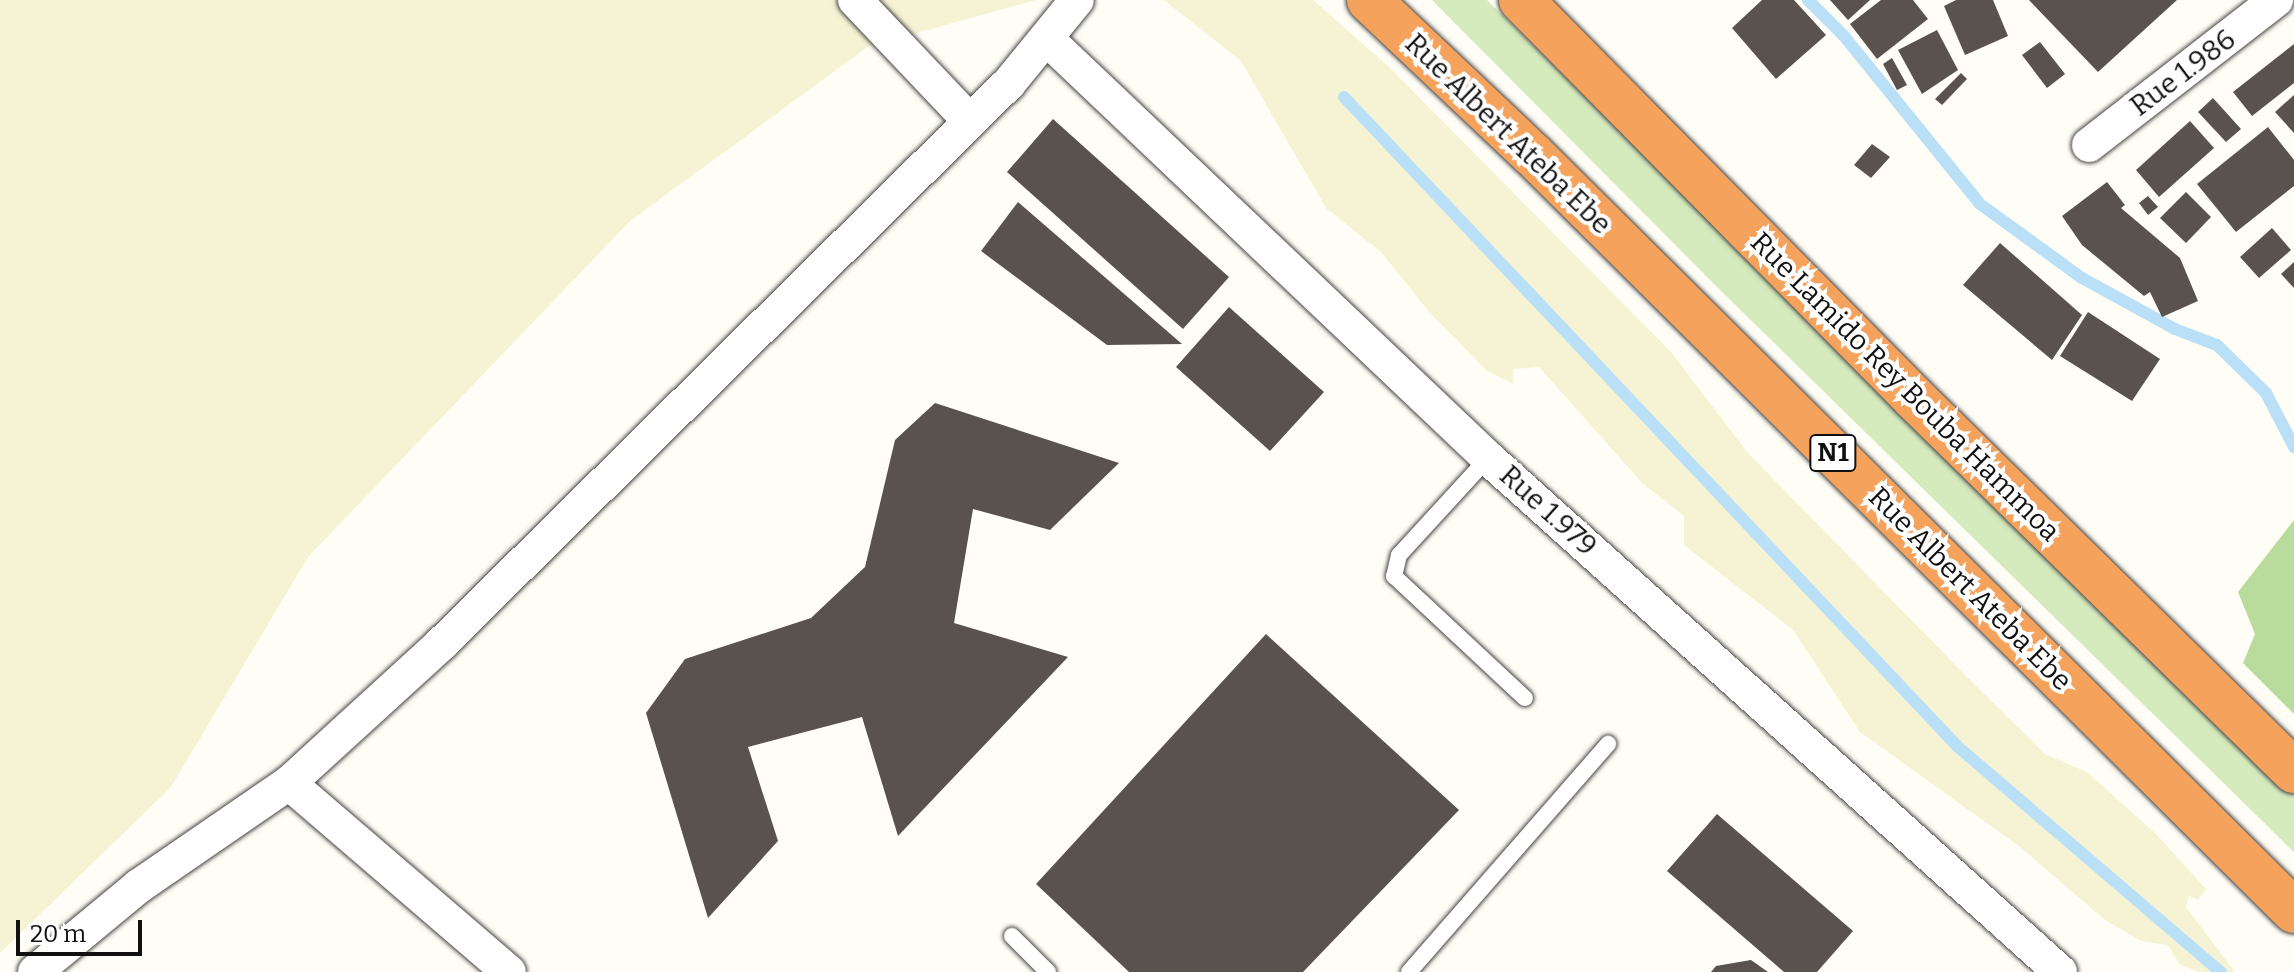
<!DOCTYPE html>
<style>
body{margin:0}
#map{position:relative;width:2294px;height:972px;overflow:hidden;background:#fffdf5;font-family:Bitter,serif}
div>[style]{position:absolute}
.farmland>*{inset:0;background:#f6f3d4}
.green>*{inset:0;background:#d5ebbd}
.forest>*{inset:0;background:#b9dc9c}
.stream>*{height:12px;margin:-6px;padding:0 6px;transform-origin:6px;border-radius:6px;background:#b9e0f7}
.building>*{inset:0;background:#5a524d}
.roads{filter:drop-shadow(0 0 2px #444) drop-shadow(0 0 2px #444)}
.lane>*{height:16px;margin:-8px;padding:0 8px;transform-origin:8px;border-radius:8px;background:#fff}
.street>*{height:34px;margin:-17px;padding:0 17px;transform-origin:17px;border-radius:17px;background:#fff}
.highway>*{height:44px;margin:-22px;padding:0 22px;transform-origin:22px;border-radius:22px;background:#f5a25d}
span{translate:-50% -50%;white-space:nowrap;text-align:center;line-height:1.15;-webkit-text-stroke:8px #fff;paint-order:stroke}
.shield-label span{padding:2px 6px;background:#fff;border:2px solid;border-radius:6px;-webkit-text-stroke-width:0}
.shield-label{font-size:26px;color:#111;font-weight:700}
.street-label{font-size:28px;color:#111}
.scale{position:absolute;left:16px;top:920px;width:126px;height:36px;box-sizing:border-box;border:4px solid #111;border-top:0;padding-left:10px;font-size:24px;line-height:28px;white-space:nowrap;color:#111;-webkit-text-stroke:6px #fff;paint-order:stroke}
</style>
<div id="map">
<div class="farmland">
<i style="clip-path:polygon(0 0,1036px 0,869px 46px,630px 221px,308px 557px,171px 787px,0 953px)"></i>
<i style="clip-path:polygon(1164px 0,1313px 0,1389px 67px,1671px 352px,1748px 453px,1967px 677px,2045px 754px,2087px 772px,2156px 834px,2206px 889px,2198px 900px,2189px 896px,2186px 907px,2235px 972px,2199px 972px,2180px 965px,2168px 945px,2141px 941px,2105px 920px,2020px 847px,1860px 732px,1793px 630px,1684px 545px,1684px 516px,1643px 484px,1539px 367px,1513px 369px,1513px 384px,1486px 370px,1430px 313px,1381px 252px,1326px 208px,1241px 61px)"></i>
</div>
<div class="green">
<i style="clip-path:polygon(1432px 0,1487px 0,2030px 532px,2294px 795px,2294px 852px,1720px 290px)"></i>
</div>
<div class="forest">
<i style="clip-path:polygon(2294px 520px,2294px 714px,2243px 663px,2255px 634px,2238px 592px)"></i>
</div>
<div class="stream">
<i style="left:1808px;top:0;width:51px;rotate:45deg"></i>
<i style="left:1844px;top:36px;width:216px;rotate:51deg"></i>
<i style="left:1980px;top:204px;width:126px;rotate:36deg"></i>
<i style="left:2082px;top:278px;width:106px;rotate:28.7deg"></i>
<i style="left:2175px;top:329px;width:45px;rotate:20.9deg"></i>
<i style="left:2217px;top:345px;width:69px;rotate:44.4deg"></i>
<i style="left:2266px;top:393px;width:61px;rotate:62.6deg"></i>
<i style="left:1344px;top:97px;width:893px;rotate:46.63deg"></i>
<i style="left:1957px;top:746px;width:348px;rotate:40.6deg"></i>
</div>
<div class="building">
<i style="clip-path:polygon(1762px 0,1794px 0,1826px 35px,1776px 79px,1732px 28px)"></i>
<i style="clip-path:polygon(1830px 0,1870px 0,1848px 20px)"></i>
<i style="clip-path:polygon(1881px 0,1913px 0,1928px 19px,1877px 59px,1850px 24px)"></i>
<i style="clip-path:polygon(1956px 0,1993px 0,2008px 36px,1965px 55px,1944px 6px)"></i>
<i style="clip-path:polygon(2029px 0,2177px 0,2098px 72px)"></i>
<i style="clip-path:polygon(1937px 30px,1958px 70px,1922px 94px,1898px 50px)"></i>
<i style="clip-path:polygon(2040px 42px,2065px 74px,2047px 88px,2022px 55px)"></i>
<i style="clip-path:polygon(2294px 44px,2294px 83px,2252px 116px,2233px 92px)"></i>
<i style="clip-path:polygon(1892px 58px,1907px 85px,1897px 90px,1883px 64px)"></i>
<i style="clip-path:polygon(1961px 73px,1967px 79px,1942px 105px,1935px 99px)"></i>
<i style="clip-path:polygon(2294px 95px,2294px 133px,2275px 112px)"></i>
<i style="clip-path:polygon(2213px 98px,2241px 129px,2226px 142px,2198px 112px)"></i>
<i style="clip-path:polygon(1053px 119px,1229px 277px,1183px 329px,1007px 172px)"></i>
<i style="clip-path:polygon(2190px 121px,2214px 148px,2159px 197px,2136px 170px)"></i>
<i style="clip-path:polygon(2268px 127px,2294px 160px,2294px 186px,2236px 232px,2197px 184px)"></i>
<i style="clip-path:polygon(1872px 144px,1890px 157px,1871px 178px,1854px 165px)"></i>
<i style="clip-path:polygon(2107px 182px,2125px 205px,2121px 208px,2180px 258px,2198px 301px,2162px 317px,2150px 292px,2144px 296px,2082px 245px,2062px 216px)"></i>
<i style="clip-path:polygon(2186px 192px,2211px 217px,2186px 243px,2160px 218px)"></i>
<i style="clip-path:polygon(2148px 196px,2158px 207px,2148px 215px,2139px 203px)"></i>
<i style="clip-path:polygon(1018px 202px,1182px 344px,1107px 345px,981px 251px)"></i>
<i style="clip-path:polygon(2272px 228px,2291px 250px,2259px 278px,2240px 257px)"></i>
<i style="clip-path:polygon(2000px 243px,2082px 315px,2052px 360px,1963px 285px)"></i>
<i style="clip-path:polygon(2294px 262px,2294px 288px,2281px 274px)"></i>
<i style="clip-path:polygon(1229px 307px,1324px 392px,1270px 451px,1176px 367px)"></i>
<i style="clip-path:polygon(2088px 312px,2160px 359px,2132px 401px,2060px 356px)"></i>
<i style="clip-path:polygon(935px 403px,1119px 463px,1050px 530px,973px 509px,954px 623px,1068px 657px,898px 836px,862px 717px,748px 747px,778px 841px,708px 918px,646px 713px,685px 659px,811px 618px,865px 567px,895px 440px)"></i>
<i style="clip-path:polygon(1266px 634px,1459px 810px,1303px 972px,1129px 972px,1036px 884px)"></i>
<i style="clip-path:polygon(1717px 814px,1853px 931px,1817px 972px,1784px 972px,1667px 871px)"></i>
<i style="clip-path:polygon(1751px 960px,1768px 972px,1711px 972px,1716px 966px)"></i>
</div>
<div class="roads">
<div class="lane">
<i style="left:1488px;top:458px;width:132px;rotate:132.5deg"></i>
<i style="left:1399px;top:555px;width:22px;rotate:103deg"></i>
<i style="left:1394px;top:576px;width:179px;rotate:43deg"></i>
<i style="left:1012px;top:936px;width:51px;rotate:45deg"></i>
<i style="left:1409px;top:972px;width:303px;rotate:-48.9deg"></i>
</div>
<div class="street">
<i style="left:855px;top:0;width:167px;rotate:46.5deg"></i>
<i style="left:1047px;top:39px;width:608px;rotate:43.53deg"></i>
<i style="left:1488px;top:458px;width:769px;rotate:41.94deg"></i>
<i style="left:2089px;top:145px;width:237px;rotate:-37.8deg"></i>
<i style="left:289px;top:783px;width:290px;rotate:40.7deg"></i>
<i style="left:35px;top:972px;width:135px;rotate:-39.6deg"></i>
<i style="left:139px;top:886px;width:182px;rotate:-34.5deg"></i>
<i style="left:289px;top:783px;width:206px;rotate:-42.4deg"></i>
<i style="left:441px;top:644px;width:798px;rotate:-44.64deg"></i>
<i style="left:1009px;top:83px;width:107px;rotate:-50.7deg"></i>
</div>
<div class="highway">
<i style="left:1369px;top:0;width:224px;rotate:43.4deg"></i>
<i style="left:1532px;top:154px;width:1074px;rotate:44.81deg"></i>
<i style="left:1521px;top:0;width:558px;rotate:45.36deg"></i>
<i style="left:1913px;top:397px;width:534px;rotate:44.47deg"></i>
</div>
</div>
<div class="shield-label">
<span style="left:1833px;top:453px">N1</span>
</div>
<div class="street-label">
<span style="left:2183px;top:73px;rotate:-37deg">Rue 1.986</span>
<span style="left:1508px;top:134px;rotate:44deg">Rue Albert Ateba Ebe</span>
<span style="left:1905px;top:387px;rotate:45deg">Rue Lamido Rey Bouba Hammoa</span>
<span style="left:1548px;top:511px;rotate:42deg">Rue 1.979</span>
<span style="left:1970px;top:589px;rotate:45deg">Rue Albert Ateba Ebe</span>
</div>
<div class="scale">20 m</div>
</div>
